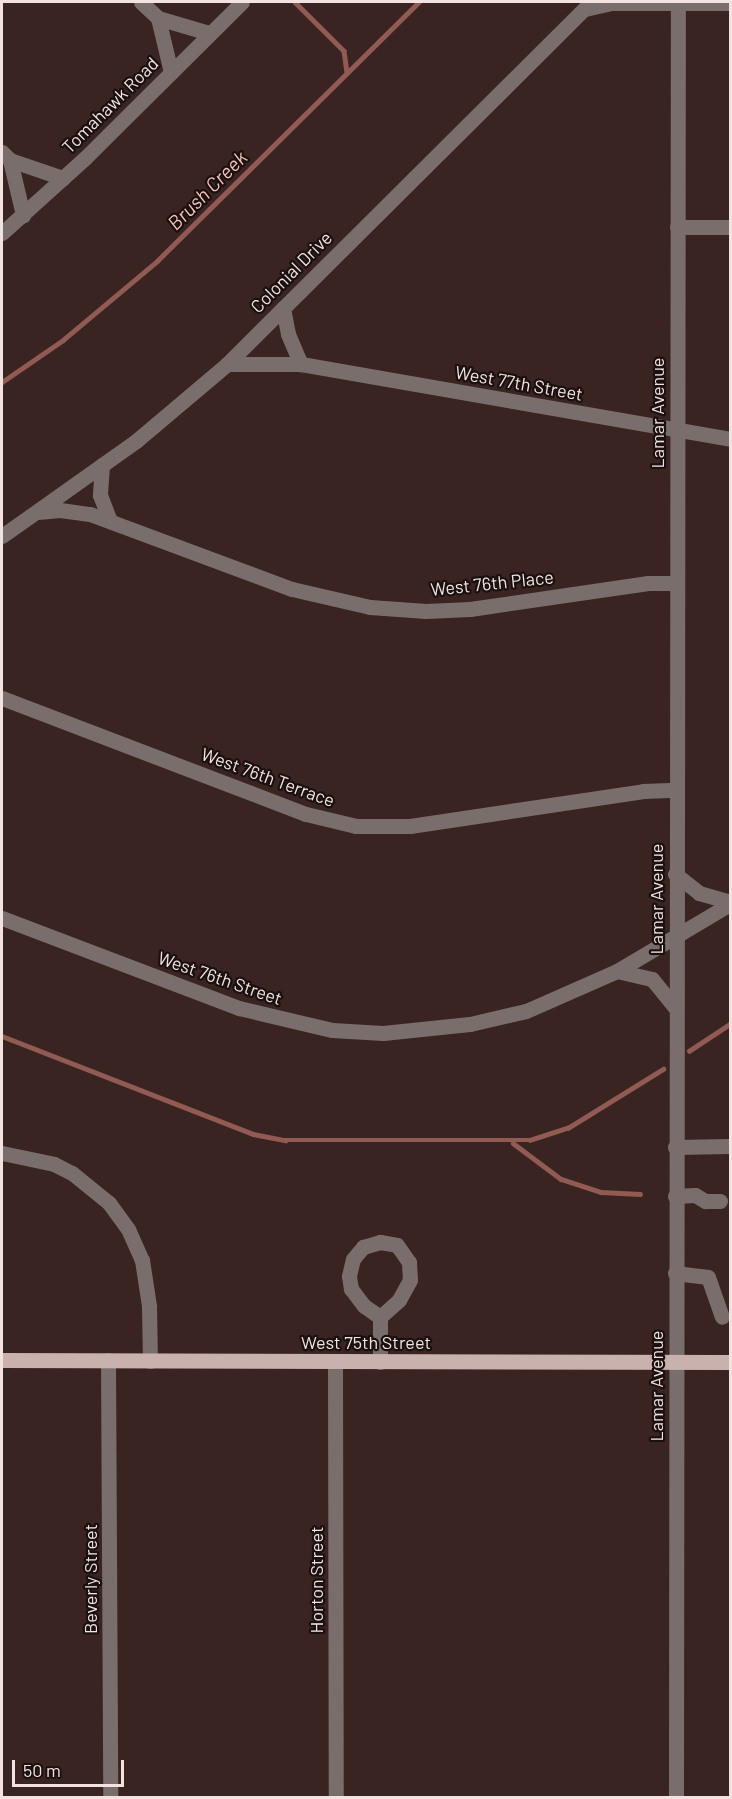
<!DOCTYPE html>
<style>
body{margin:0}
#map{position:relative;width:732px;height:1799px;overflow:hidden;background:#392421;font-family:Barlow,sans-serif}
div>[style]{position:absolute}
.stream>*{height:4.5px;margin:-2.25px;padding:0 2.25px;transform-origin:2.25px;border-radius:2.25px;background:#915a53}
.minor>*{height:15px;margin:-7.5px;padding:0 7.5px;transform-origin:7.5px;border-radius:7.5px;background:#7a6e6c}
.major>*{height:15px;margin:-7.5px;padding:0 7.5px;transform-origin:7.5px;border-radius:7.5px;background:#c9b1ae}
span{translate:-50% -50%;white-space:nowrap;text-align:center;line-height:1.15;-webkit-text-stroke:4.5px #1a100f;paint-order:stroke}
.street-label{font-size:18px;color:#f2e3e1}
.water-label{font-size:20px;color:#f8c2bb;font-style:italic}
.frame{position:absolute;inset:0;border:3px solid #f2e3e1;pointer-events:none}
.scale{position:absolute;left:12px;top:1760px;width:112px;height:27px;box-sizing:border-box;border:3px solid #f2e3e1;border-top:0;padding-left:8px;font-size:18px;line-height:21px;white-space:nowrap;color:#f2e3e1;-webkit-text-stroke:4px #1a100f;paint-order:stroke}
</style>
<div id="map">
<div class="stream">
<i style="left:295px;top:2px;width:69px;rotate:45deg"></i>
<i style="left:344px;top:51px;width:22px;rotate:82deg"></i>
<i style="left:2px;top:382px;width:74px;rotate:-34.5deg"></i>
<i style="left:63px;top:340px;width:123px;rotate:-40deg"></i>
<i style="left:157px;top:261px;width:368px;rotate:-44.7deg"></i>
<i style="left:2px;top:1036px;width:269px;rotate:21.3deg"></i>
<i style="left:253px;top:1134px;width:33px;rotate:11deg"></i>
<i style="left:285px;top:1140px;width:245px"></i>
<i style="left:530px;top:1140px;width:40px;rotate:-18deg"></i>
<i style="left:568px;top:1128px;width:112px;rotate:-31.8deg"></i>
<i style="left:689px;top:1051px;width:49px;rotate:-33.4deg"></i>
<i style="left:513px;top:1143px;width:60px;rotate:36.9deg"></i>
<i style="left:561px;top:1179px;width:42px;rotate:18deg"></i>
<i style="left:601px;top:1192px;width:39px;rotate:3deg"></i>
</div>
<div class="minor">
<i style="left:141px;top:2px;width:23px;rotate:43deg"></i>
<i style="left:158px;top:18px;width:53px;rotate:16.4deg"></i>
<i style="left:585px;top:9px;width:26px;rotate:-13deg"></i>
<i style="left:610px;top:3px;width:120px"></i>
<i style="left:158px;top:18px;width:56px;rotate:76.5deg"></i>
<i style="left:2px;top:152px;width:11px;rotate:45deg"></i>
<i style="left:10px;top:160px;width:56px;rotate:18.8deg"></i>
<i style="left:10px;top:160px;width:57px;rotate:76.7deg"></i>
<i style="left:677px;top:227px;width:53px"></i>
<i style="left:2px;top:233px;width:112px;rotate:-42.1deg"></i>
<i style="left:85px;top:158px;width:221px;rotate:-44.8deg"></i>
<i style="left:283px;top:308px;width:26px;rotate:79deg"></i>
<i style="left:288px;top:334px;width:33px;rotate:67deg"></i>
<i style="left:227px;top:364px;width:74px"></i>
<i style="left:301px;top:364px;width:436px;rotate:9.9deg"></i>
<i style="left:102px;top:465px;width:30px;rotate:94deg"></i>
<i style="left:100px;top:495px;width:28px;rotate:69deg"></i>
<i style="left:38px;top:512px;width:22px;rotate:-5deg"></i>
<i style="left:60px;top:510px;width:30px;rotate:8deg"></i>
<i style="left:90px;top:514px;width:215px;rotate:20.4deg"></i>
<i style="left:292px;top:589px;width:80px;rotate:13deg"></i>
<i style="left:370px;top:607px;width:56px;rotate:4.1deg"></i>
<i style="left:426px;top:611px;width:44px;rotate:-2.6deg"></i>
<i style="left:470px;top:609px;width:180px;rotate:-8.3deg"></i>
<i style="left:648px;top:583px;width:28px"></i>
<i style="left:2px;top:536px;width:164px;rotate:-35.3deg"></i>
<i style="left:136px;top:441px;width:119px;rotate:-40.2deg"></i>
<i style="left:227px;top:364px;width:513px;rotate:-44.84deg"></i>
<i style="left:2px;top:698px;width:325px;rotate:20.9deg"></i>
<i style="left:306px;top:814px;width:51px;rotate:13.5deg"></i>
<i style="left:356px;top:826px;width:54px"></i>
<i style="left:410px;top:826px;width:236px;rotate:-8.5deg"></i>
<i style="left:643px;top:791px;width:33px;rotate:-2deg"></i>
<i style="left:675px;top:874px;width:31px;rotate:38deg"></i>
<i style="left:699px;top:893px;width:32px;rotate:16deg"></i>
<i style="left:2px;top:918px;width:254px;rotate:20.8deg"></i>
<i style="left:239px;top:1008px;width:96px;rotate:13.3deg"></i>
<i style="left:332px;top:1030px;width:51px;rotate:3.4deg"></i>
<i style="left:383px;top:1033px;width:87px;rotate:-5.9deg"></i>
<i style="left:470px;top:1024px;width:57px;rotate:-13.1deg"></i>
<i style="left:526px;top:1011px;width:99px;rotate:-23.7deg"></i>
<i style="left:617px;top:971px;width:131px;rotate:-30.7deg"></i>
<i style="left:617px;top:971px;width:36px;rotate:13deg"></i>
<i style="left:652px;top:979px;width:38px;rotate:51deg"></i>
<i style="left:675px;top:1147px;width:55px;rotate:-1deg"></i>
<i style="left:2px;top:1153px;width:53px;rotate:11.9deg"></i>
<i style="left:54px;top:1164px;width:20px;rotate:27deg"></i>
<i style="left:72px;top:1173px;width:48px;rotate:39deg"></i>
<i style="left:109px;top:1203px;width:32px;rotate:54deg"></i>
<i style="left:128px;top:1229px;width:34px;rotate:66deg"></i>
<i style="left:142px;top:1260px;width:47px;rotate:81.3deg"></i>
<i style="left:149px;top:1306px;width:55px;rotate:89deg"></i>
<i style="left:675px;top:1196px;width:20px;rotate:-3deg"></i>
<i style="left:695px;top:1195px;width:12px;rotate:31deg"></i>
<i style="left:705px;top:1201px;width:15px"></i>
<i style="left:380px;top:1242px;width:17px;rotate:10deg"></i>
<i style="left:397px;top:1245px;width:21px;rotate:55deg"></i>
<i style="left:409px;top:1262px;width:18px;rotate:87deg"></i>
<i style="left:410px;top:1280px;width:23px;rotate:119deg"></i>
<i style="left:399px;top:1300px;width:25px;rotate:138deg"></i>
<i style="left:380px;top:1317px;width:19px;rotate:-145deg"></i>
<i style="left:364px;top:1306px;width:21px;rotate:-127deg"></i>
<i style="left:351px;top:1289px;width:13px;rotate:-99deg"></i>
<i style="left:349px;top:1276px;width:17px;rotate:-77deg"></i>
<i style="left:353px;top:1259px;width:16px;rotate:-50deg"></i>
<i style="left:363px;top:1247px;width:18px;rotate:-16deg"></i>
<i style="left:675px;top:1273px;width:33px;rotate:7deg"></i>
<i style="left:708px;top:1277px;width:42px;rotate:70.7deg"></i>
<i style="left:108px;top:1360px;width:438px;rotate:89.7deg"></i>
<i style="left:335px;top:1362px;width:436px;rotate:89.9deg"></i>
<i style="left:380px;top:1362px;width:45px;rotate:-90deg"></i>
<i style="left:676px;top:1798px;width:1796px;rotate:-89.94deg"></i>
</div>
<div class="major">
<i style="left:2px;top:1360px;width:728px;rotate:0.16deg"></i>
</div>
<div class="street-label">
<span style="left:110px;top:105px;rotate:-45deg">Tomahawk Road</span>
<span style="left:291px;top:272px;rotate:-45deg">Colonial Drive</span>
<span style="left:519px;top:383px;rotate:10deg">West 77th Street</span>
<span style="left:657px;top:413px;rotate:-90deg">Lamar Avenue</span>
<span style="left:492px;top:583px;rotate:-6deg">West 76th Place</span>
<span style="left:268px;top:777px;rotate:20deg">West 76th Terrace</span>
<span style="left:656px;top:899px;rotate:-90deg">Lamar Avenue</span>
<span style="left:220px;top:978px;rotate:19deg">West 76th Street</span>
<span style="left:366px;top:1342px">West 75th Street</span>
<span style="left:656px;top:1386px;rotate:-90deg">Lamar Avenue</span>
<span style="left:90px;top:1579px;rotate:-90deg">Beverly Street</span>
<span style="left:316px;top:1580px;rotate:-90deg">Horton Street</span>
</div>
<div class="water-label">
<span style="left:207px;top:190px;rotate:-45deg">Brush Creek</span>
</div>
<div class="frame"></div>
<div class="scale">50 m</div>
</div>
